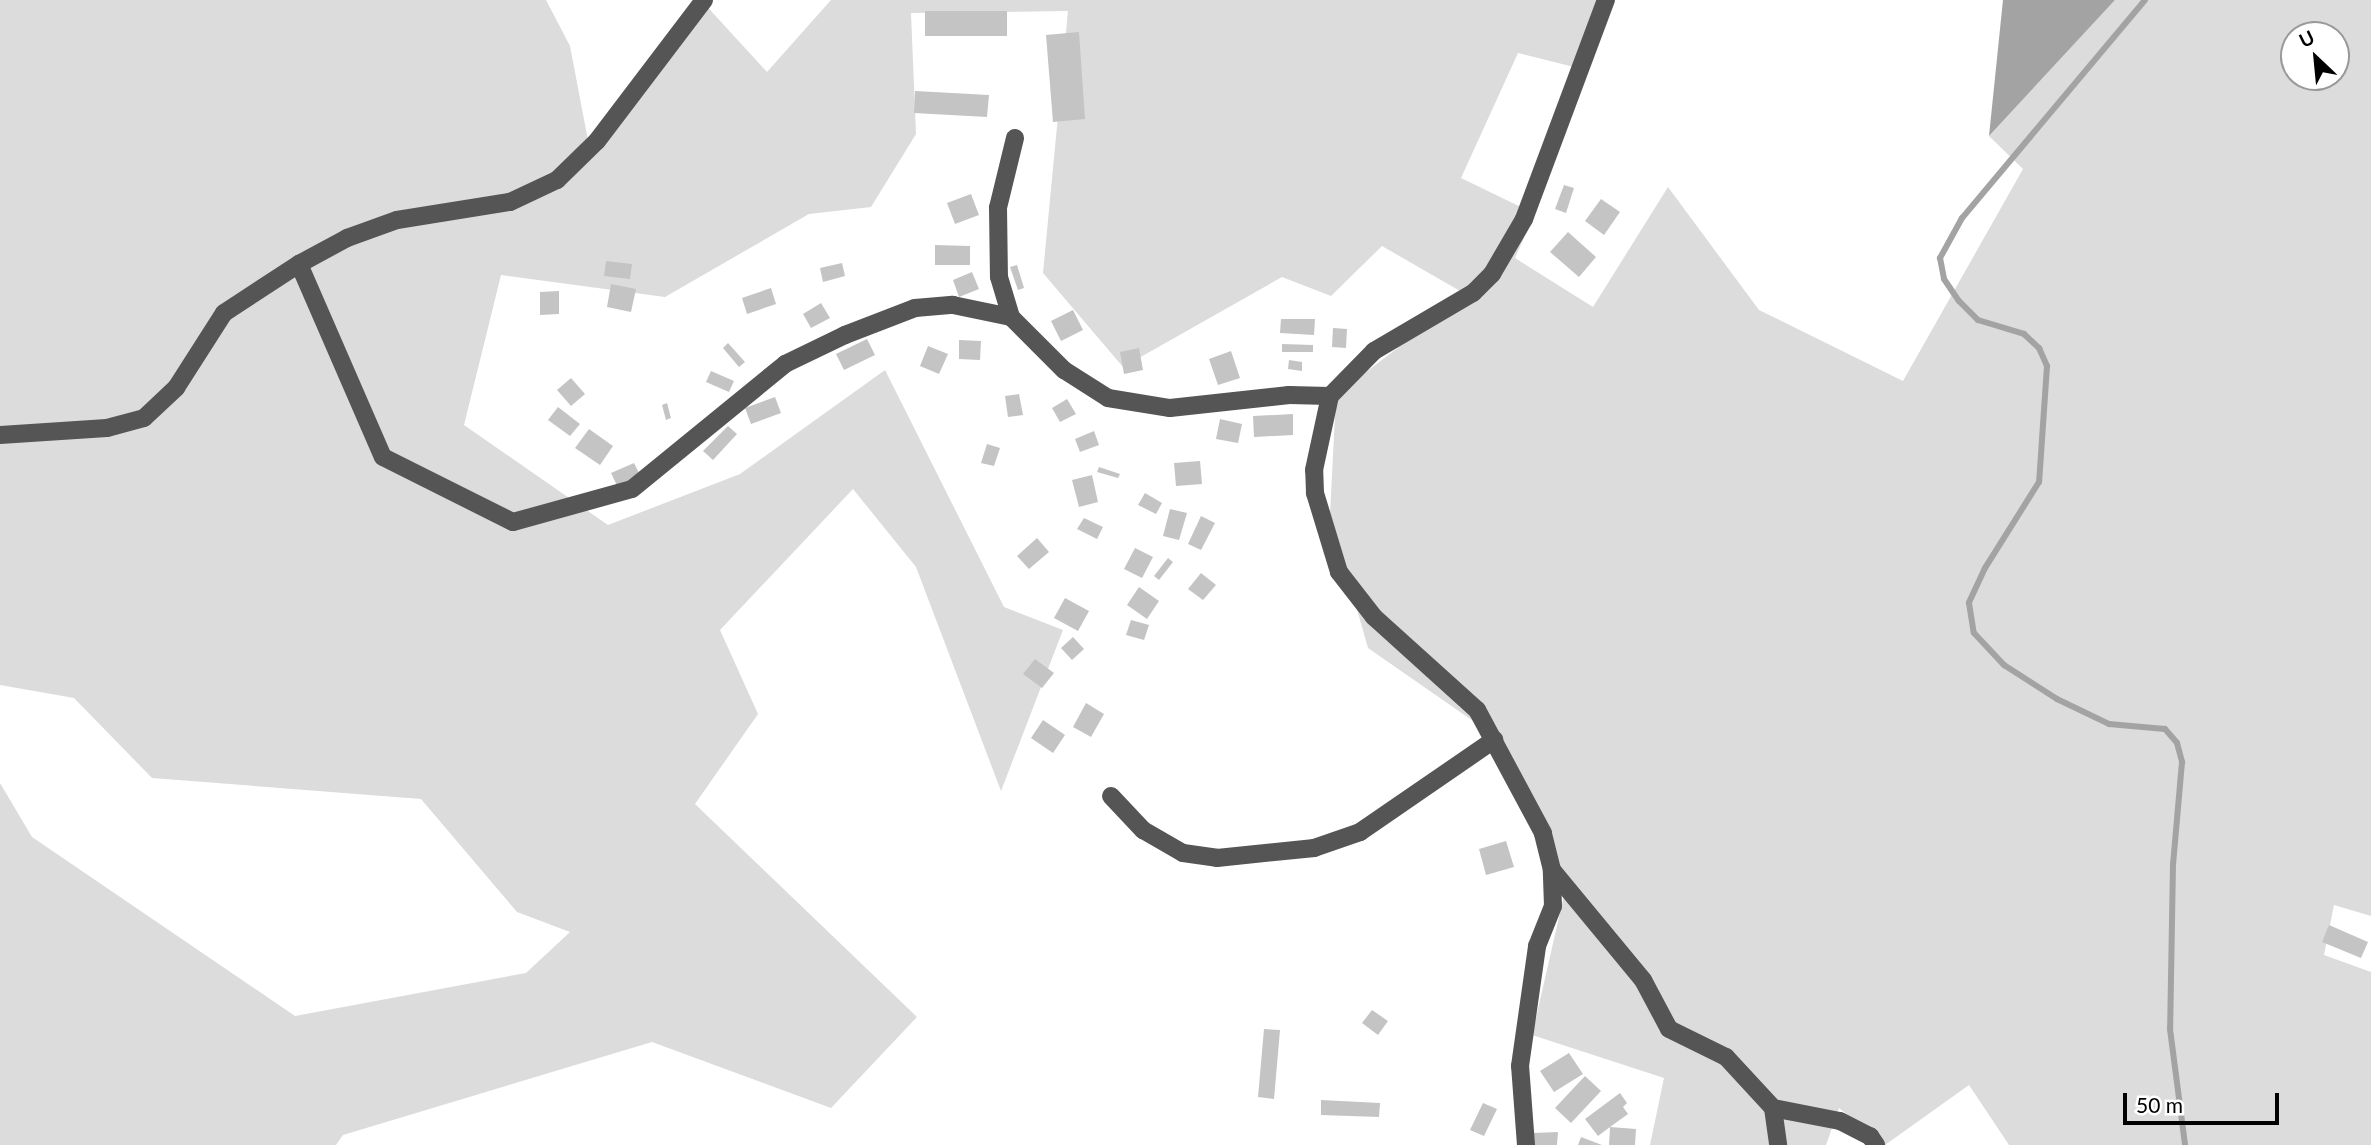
<!DOCTYPE html>
<style>
body{margin:0}
#map{position:relative;width:2371px;height:1145px;overflow:hidden;background:#fff;font-family:Lato,sans-serif}
div>[style]{position:absolute}
.green>*{inset:0;background:#dcdcdc}
.water>*{inset:0;background:#a3a3a3}
.stream>*{height:6px;margin:-3px;padding:0 3px;transform-origin:3px;border-radius:3px;background:#a3a3a3}
.building>*{inset:0;background:#c4c4c4}
.minor>*{height:18px;margin:-9px;padding:0 9px;transform-origin:9px;border-radius:9px;background:#555}
span{translate:-50% -50%;white-space:nowrap;text-align:center;line-height:1.15;-webkit-text-stroke:7px #fff;paint-order:stroke}
.north{position:absolute;left:2280px;top:21px;width:70px;height:70px;box-sizing:border-box;background:#fff;border:2px solid #999;border-radius:50%;rotate:334deg;font-size:19px;font-weight:700;line-height:28px;text-align:center;color:#000}
.north::after{content:'';display:block;margin:auto;width:24px;height:32px;background:#000;clip-path:polygon(50% 0,100% 100%,50% 72%,0 100%)}
.scale{position:absolute;left:2123px;top:1093px;width:156px;height:32px;box-sizing:border-box;border:4px solid #000;border-top:0;padding-left:9px;font-size:21px;line-height:24px;white-space:nowrap;color:#000;-webkit-text-stroke:5px #fff;paint-order:stroke}
</style>
<div id="map">
<div class="green">
<i style="clip-path:polygon(evenodd,0 0,546px 0,570px 46px,590px 151px,701px 0,767px 72px,831px 0,1606px 0,1586px 70px,1518px 53px,1461px 178px,1535px 214px,1515px 258px,1593px 307px,1668px 187px,1759px 310px,1903px 381px,2023px 169px,1989px 136px,2115px 0,2371px 0,2371px 916px,2334px 905px,2324px 955px,2371px 972px,2371px 1145px,2009px 1145px,1969px 1085px,1885px 1145px,1839px 1108px,1826px 1145px,1650px 1145px,1664px 1078px,1532px 1035px,1565px 891px,1499px 739px,1368px 648px,1330px 515px,1336px 395px,1467px 295px,1382px 246px,1331px 296px,1282px 277px,1123px 367px,1043px 273px,1068px 11px,911px 13px,916px 134px,871px 207px,809px 214px,665px 297px,501px 275px,464px 425px,608px 525px,740px 474px,885px 370px,1004px 607px,1063px 630px,1001px 791px,916px 567px,853px 489px,720px 630px,758px 714px,695px 804px,917px 1017px,831px 1108px,652px 1042px,343px 1135px,336px 1145px,0 1145px,0 783px,32px 837px,295px 1016px,526px 973px,570px 932px,517px 912px,421px 799px,152px 778px,74px 698px,0 685px,0 0,2294px 35px,2336px 35px,2336px 77px,2294px 77px,2294px 35px)"></i>
</div>
<div class="water">
<i style="clip-path:polygon(2003px 0,2115px 0,1989px 136px)"></i>
</div>
<div class="stream">
<i style="left:2145px;top:0;width:285px;rotate:130deg"></i>
<i style="left:1962px;top:218px;width:46px;rotate:118.8deg"></i>
<i style="left:1940px;top:258px;width:21px;rotate:79deg"></i>
<i style="left:1944px;top:279px;width:27px;rotate:56deg"></i>
<i style="left:1959px;top:301px;width:27px;rotate:45deg"></i>
<i style="left:1978px;top:320px;width:48px;rotate:16.9deg"></i>
<i style="left:2024px;top:334px;width:21px;rotate:43deg"></i>
<i style="left:2039px;top:348px;width:20px;rotate:66deg"></i>
<i style="left:2047px;top:366px;width:116px;rotate:93.9deg"></i>
<i style="left:2039px;top:482px;width:102px;rotate:122.1deg"></i>
<i style="left:1985px;top:568px;width:38px;rotate:115deg"></i>
<i style="left:1969px;top:603px;width:30px;rotate:81deg"></i>
<i style="left:1974px;top:633px;width:44px;rotate:46.8deg"></i>
<i style="left:2004px;top:665px;width:63px;rotate:32.7deg"></i>
<i style="left:2057px;top:699px;width:58px;rotate:25.7deg"></i>
<i style="left:2109px;top:724px;width:56px;rotate:5.1deg"></i>
<i style="left:2165px;top:729px;width:18px;rotate:49deg"></i>
<i style="left:2177px;top:743px;width:20px;rotate:75deg"></i>
<i style="left:2182px;top:762px;width:102px;rotate:95deg"></i>
<i style="left:2173px;top:864px;width:165px;rotate:91deg"></i>
<i style="left:2170px;top:1029px;width:117px;rotate:82.6deg"></i>
</div>
<div class="building">
<i style="clip-path:polygon(925px 11px,1007px 11px,1007px 36px,925px 36px)"></i>
<i style="clip-path:polygon(1079px 32px,1085px 119px,1053px 122px,1046px 35px)"></i>
<i style="clip-path:polygon(915px 91px,989px 95px,987px 117px,914px 113px)"></i>
<i style="clip-path:polygon(1564px 185px,1574px 188px,1566px 213px,1555px 209px)"></i>
<i style="clip-path:polygon(971px 194px,979px 215px,955px 224px,947px 203px)"></i>
<i style="clip-path:polygon(1601px 199px,1620px 212px,1604px 235px,1585px 221px)"></i>
<i style="clip-path:polygon(1568px 232px,1596px 257px,1579px 277px,1550px 252px)"></i>
<i style="clip-path:polygon(935px 245px,970px 246px,970px 265px,935px 265px)"></i>
<i style="clip-path:polygon(606px 261px,632px 264px,630px 279px,604px 276px)"></i>
<i style="clip-path:polygon(842px 263px,845px 276px,823px 282px,820px 268px)"></i>
<i style="clip-path:polygon(1017px 265px,1024px 288px,1018px 290px,1010px 267px)"></i>
<i style="clip-path:polygon(972px 272px,979px 289px,959px 297px,953px 280px)"></i>
<i style="clip-path:polygon(611px 284px,636px 289px,631px 312px,607px 307px)"></i>
<i style="clip-path:polygon(771px 288px,776px 304px,747px 314px,742px 298px)"></i>
<i style="clip-path:polygon(559px 291px,559px 314px,540px 315px,540px 292px)"></i>
<i style="clip-path:polygon(821px 303px,830px 318px,811px 328px,803px 314px)"></i>
<i style="clip-path:polygon(1073px 310px,1083px 330px,1061px 341px,1051px 321px)"></i>
<i style="clip-path:polygon(1281px 319px,1315px 319px,1314px 335px,1280px 333px)"></i>
<i style="clip-path:polygon(1333px 328px,1347px 329px,1346px 348px,1332px 347px)"></i>
<i style="clip-path:polygon(867px 339px,875px 355px,844px 370px,836px 354px)"></i>
<i style="clip-path:polygon(959px 340px,981px 341px,980px 360px,959px 359px)"></i>
<i style="clip-path:polygon(728px 343px,745px 362px,739px 367px,723px 348px)"></i>
<i style="clip-path:polygon(1282px 344px,1313px 345px,1313px 352px,1282px 352px)"></i>
<i style="clip-path:polygon(928px 346px,948px 354px,939px 374px,920px 366px)"></i>
<i style="clip-path:polygon(1139px 348px,1143px 370px,1124px 374px,1120px 352px)"></i>
<i style="clip-path:polygon(1231px 351px,1240px 378px,1218px 385px,1209px 359px)"></i>
<i style="clip-path:polygon(1289px 360px,1302px 362px,1302px 371px,1288px 369px)"></i>
<i style="clip-path:polygon(711px 371px,734px 381px,729px 392px,706px 382px)"></i>
<i style="clip-path:polygon(571px 378px,585px 394px,571px 406px,557px 390px)"></i>
<i style="clip-path:polygon(1019px 394px,1023px 415px,1008px 417px,1005px 396px)"></i>
<i style="clip-path:polygon(775px 397px,781px 413px,751px 424px,745px 408px)"></i>
<i style="clip-path:polygon(1067px 399px,1076px 414px,1060px 422px,1052px 408px)"></i>
<i style="clip-path:polygon(667px 403px,671px 418px,666px 420px,662px 405px)"></i>
<i style="clip-path:polygon(558px 407px,580px 424px,570px 436px,548px 420px)"></i>
<i style="clip-path:polygon(1293px 414px,1293px 435px,1254px 437px,1253px 416px)"></i>
<i style="clip-path:polygon(1220px 419px,1242px 424px,1238px 443px,1216px 439px)"></i>
<i style="clip-path:polygon(728px 426px,737px 434px,713px 460px,703px 451px)"></i>
<i style="clip-path:polygon(589px 429px,613px 446px,600px 465px,575px 448px)"></i>
<i style="clip-path:polygon(1094px 431px,1099px 445px,1080px 452px,1075px 439px)"></i>
<i style="clip-path:polygon(987px 444px,1000px 448px,994px 466px,981px 463px)"></i>
<i style="clip-path:polygon(1200px 461px,1202px 484px,1176px 486px,1174px 463px)"></i>
<i style="clip-path:polygon(634px 463px,643px 481px,620px 492px,611px 473px)"></i>
<i style="clip-path:polygon(1099px 467px,1120px 474px,1118px 478px,1097px 472px)"></i>
<i style="clip-path:polygon(1092px 475px,1098px 502px,1079px 507px,1072px 480px)"></i>
<i style="clip-path:polygon(1145px 493px,1162px 503px,1156px 514px,1138px 505px)"></i>
<i style="clip-path:polygon(1170px 509px,1187px 513px,1179px 540px,1163px 536px)"></i>
<i style="clip-path:polygon(1201px 516px,1215px 523px,1201px 550px,1188px 544px)"></i>
<i style="clip-path:polygon(1084px 518px,1103px 527px,1097px 539px,1077px 529px)"></i>
<i style="clip-path:polygon(1037px 538px,1049px 552px,1029px 569px,1017px 556px)"></i>
<i style="clip-path:polygon(1135px 548px,1153px 557px,1142px 578px,1124px 569px)"></i>
<i style="clip-path:polygon(1168px 558px,1173px 562px,1159px 580px,1154px 576px)"></i>
<i style="clip-path:polygon(1201px 573px,1216px 585px,1203px 600px,1188px 589px)"></i>
<i style="clip-path:polygon(1139px 587px,1159px 601px,1147px 619px,1127px 605px)"></i>
<i style="clip-path:polygon(1065px 598px,1089px 611px,1078px 631px,1054px 618px)"></i>
<i style="clip-path:polygon(1131px 620px,1149px 625px,1144px 640px,1126px 635px)"></i>
<i style="clip-path:polygon(1073px 637px,1084px 649px,1072px 660px,1061px 648px)"></i>
<i style="clip-path:polygon(1035px 659px,1054px 673px,1042px 688px,1023px 674px)"></i>
<i style="clip-path:polygon(1086px 703px,1104px 714px,1091px 737px,1073px 727px)"></i>
<i style="clip-path:polygon(1043px 720px,1065px 735px,1053px 753px,1031px 738px)"></i>
<i style="clip-path:polygon(1506px 841px,1514px 867px,1486px 875px,1479px 849px)"></i>
<i style="clip-path:polygon(2329px 925px,2368px 942px,2361px 958px,2322px 942px)"></i>
<i style="clip-path:polygon(1372px 1010px,1388px 1021px,1378px 1035px,1362px 1023px)"></i>
<i style="clip-path:polygon(1264px 1029px,1280px 1030px,1274px 1099px,1258px 1097px)"></i>
<i style="clip-path:polygon(1569px 1053px,1583px 1074px,1554px 1092px,1540px 1071px)"></i>
<i style="clip-path:polygon(1585px 1076px,1601px 1091px,1571px 1123px,1555px 1108px)"></i>
<i style="clip-path:polygon(1620px 1093px,1627px 1103px,1623px 1107px,1628px 1114px,1610px 1127px,1636px 1129px,1635px 1145px,1609px 1145px,1610px 1127px,1598px 1136px,1585px 1119px)"></i>
<i style="clip-path:polygon(1321px 1100px,1380px 1103px,1379px 1117px,1321px 1115px)"></i>
<i style="clip-path:polygon(1483px 1103px,1497px 1109px,1484px 1136px,1470px 1130px)"></i>
<i style="clip-path:polygon(1558px 1132px,1557px 1145px,1533px 1145px,1533px 1133px)"></i>
<i style="clip-path:polygon(1581px 1137px,1602px 1145px,1578px 1145px)"></i>
</div>
<div class="minor">
<i style="left:1015px;top:138px;width:72px;rotate:103.7deg"></i>
<i style="left:998px;top:208px;width:69px;rotate:89.2deg"></i>
<i style="left:999px;top:277px;width:42px;rotate:73.3deg"></i>
<i style="left:1011px;top:317px;width:75px;rotate:45deg"></i>
<i style="left:1064px;top:370px;width:52px;rotate:32.5deg"></i>
<i style="left:1108px;top:398px;width:63px;rotate:9.2deg"></i>
<i style="left:1170px;top:408px;width:120px;rotate:-6.2deg"></i>
<i style="left:1289px;top:395px;width:41px;rotate:1.4deg"></i>
<i style="left:299px;top:264px;width:210px;rotate:66.5deg"></i>
<i style="left:383px;top:457px;width:145px;rotate:26.6deg"></i>
<i style="left:513px;top:522px;width:123px;rotate:-15.5deg"></i>
<i style="left:632px;top:489px;width:198px;rotate:-39.2deg"></i>
<i style="left:785px;top:364px;width:67px;rotate:-25.8deg"></i>
<i style="left:845px;top:335px;width:75px;rotate:-21.1deg"></i>
<i style="left:915px;top:308px;width:38px;rotate:-5deg"></i>
<i style="left:953px;top:305px;width:59px;rotate:11.7deg"></i>
<i style="left:0;top:435px;width:107px;rotate:-3.7deg"></i>
<i style="left:107px;top:428px;width:38px;rotate:-15deg"></i>
<i style="left:144px;top:418px;width:44px;rotate:-43.2deg"></i>
<i style="left:176px;top:388px;width:89px;rotate:-57.4deg"></i>
<i style="left:224px;top:313px;width:90px;rotate:-33.2deg"></i>
<i style="left:299px;top:264px;width:55px;rotate:-28.4deg"></i>
<i style="left:347px;top:238px;width:53px;rotate:-19.8deg"></i>
<i style="left:397px;top:220px;width:114px;rotate:-9.1deg"></i>
<i style="left:510px;top:202px;width:52px;rotate:-25.1deg"></i>
<i style="left:557px;top:180px;width:56px;rotate:-44.3deg"></i>
<i style="left:597px;top:141px;width:177px;rotate:-52.8deg"></i>
<i style="left:1111px;top:796px;width:47px;rotate:46.7deg"></i>
<i style="left:1143px;top:830px;width:46px;rotate:29.9deg"></i>
<i style="left:1183px;top:853px;width:34px;rotate:8deg"></i>
<i style="left:1217px;top:858px;width:98px;rotate:-5.9deg"></i>
<i style="left:1314px;top:848px;width:49px;rotate:-19.2deg"></i>
<i style="left:1360px;top:832px;width:163px;rotate:-34.5deg"></i>
<i style="left:1552px;top:870px;width:143px;rotate:50.4deg"></i>
<i style="left:1643px;top:980px;width:55px;rotate:62deg"></i>
<i style="left:1669px;top:1029px;width:64px;rotate:26.2deg"></i>
<i style="left:1726px;top:1057px;width:69px;rotate:47.3deg"></i>
<i style="left:1773px;top:1108px;width:37px;rotate:82deg"></i>
<i style="left:1773px;top:1108px;width:68px;rotate:11deg"></i>
<i style="left:1840px;top:1121px;width:34px;rotate:27deg"></i>
<i style="left:1870px;top:1136px;width:11px;rotate:56deg"></i>
<i style="left:1526px;top:1145px;width:79px;rotate:-94.3deg"></i>
<i style="left:1520px;top:1066px;width:121px;rotate:-81.9deg"></i>
<i style="left:1537px;top:946px;width:43px;rotate:-68.2deg"></i>
<i style="left:1553px;top:906px;width:36px;rotate:-92deg"></i>
<i style="left:1552px;top:870px;width:38px;rotate:-104deg"></i>
<i style="left:1543px;top:833px;width:140px;rotate:-118.2deg"></i>
<i style="left:1477px;top:710px;width:139px;rotate:-137.9deg"></i>
<i style="left:1374px;top:617px;width:57px;rotate:-127.9deg"></i>
<i style="left:1339px;top:572px;width:83px;rotate:-106.9deg"></i>
<i style="left:1315px;top:493px;width:23px;rotate:-92deg"></i>
<i style="left:1314px;top:470px;width:76px;rotate:-77.8deg"></i>
<i style="left:1330px;top:396px;width:63px;rotate:-45.6deg"></i>
<i style="left:1374px;top:351px;width:115px;rotate:-30.4deg"></i>
<i style="left:1473px;top:293px;width:27px;rotate:-45deg"></i>
<i style="left:1492px;top:274px;width:64px;rotate:-59.8deg"></i>
<i style="left:1524px;top:219px;width:234px;rotate:-69.5deg"></i>
</div>
<div class="north">U</div>
<div class="scale">50 m</div>
</div>
